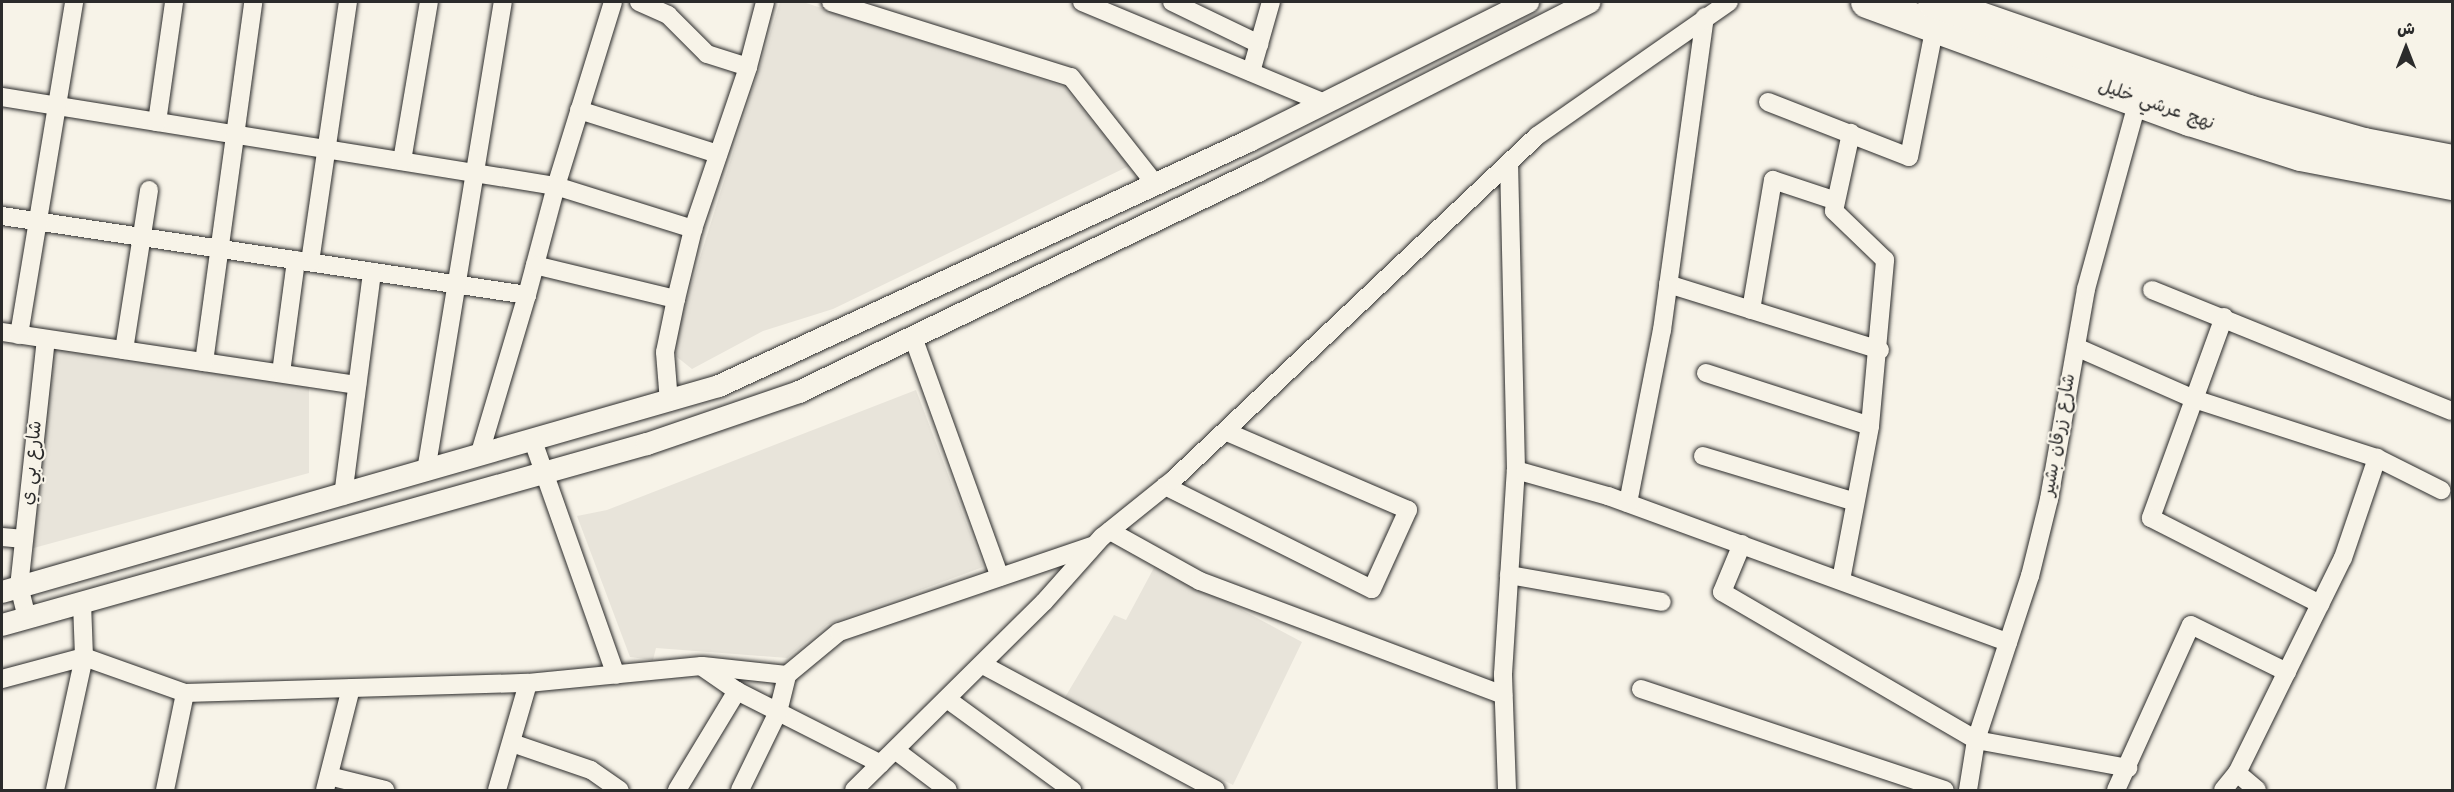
<!DOCTYPE html>
<meta charset="utf-8">
<style>
body{margin:0}
#map{position:relative;width:2454px;height:792px;overflow:hidden;background:#f7f3e8;font-family:Kalam,"Playpen Sans Arabic",sans-serif}
div>[style]{position:absolute}
.built>*{inset:0;background:#e8e4da}
.roads{filter:drop-shadow(0 0 2px #2b2b2b) drop-shadow(0 0 2px #2b2b2b)}
.minor>*{height:18px;margin:-9px;padding:0 9px;transform-origin:9px;border-radius:9px;background:#f7f3e8}
.tertiary>*{height:22px;margin:-11px;padding:0 11px;transform-origin:11px;border-radius:11px;background:#f7f3e8}
.trunk>*{height:32px;margin:-16px;padding:0 16px;transform-origin:16px;border-radius:16px;background:#f7f3e8}
span{translate:-50% -50%;white-space:nowrap;text-align:center;line-height:1.15;-webkit-text-stroke:4.5px #f7f3e8;paint-order:stroke}
.street-label{font-size:18px;color:#2b2b2b}
.frame{position:absolute;inset:0;border:3px solid #2b2b2b;pointer-events:none}
.north{position:absolute;left:2376px;top:18px;width:60px;height:60px;-webkit-text-stroke:4px #f7f3e8;paint-order:stroke;rotate:0deg;font-size:16px;font-weight:700;line-height:24px;text-align:center;color:#2b2b2b}
.north::after{content:'';display:block;margin:auto;width:21px;height:27px;background:#2b2b2b;clip-path:polygon(50% 0,100% 100%,50% 72%,0 100%)}
</style>
<div id="map">
<div class="built">
<i style="clip-path:polygon(780px 2px,803px 2px,1064px 87px,1129px 166px,833px 309px,763px 331px,692px 369px,677px 357px,673px 344px)"></i>
<i style="clip-path:polygon(54px 347px,309px 387px,309px 473px,30px 549px)"></i>
<i style="clip-path:polygon(916px 390px,983px 567px,828px 624px,787px 658px,656px 648px,653px 660px,630px 657px,577px 516px,607px 510px)"></i>
<i style="clip-path:polygon(1156px 564px,1302px 642px,1233px 785px,1064px 699px,1114px 615px,1126px 620px)"></i>
</div>
<div class="roads">
<div class="minor">
<i style="left:613px;top:2px;width:193px;rotate:107.2deg"></i>
<i style="left:556px;top:186px;width:144px;rotate:17.4deg"></i>
<i style="left:639px;top:2px;width:32px;rotate:24deg"></i>
<i style="left:668px;top:15px;width:55px;rotate:45deg"></i>
<i style="left:707px;top:54px;width:43px;rotate:17.6deg"></i>
<i style="left:831px;top:2px;width:251px;rotate:17.4deg"></i>
<i style="left:1071px;top:77px;width:137px;rotate:51.8deg"></i>
<i style="left:1082px;top:2px;width:263px;rotate:22.6deg"></i>
<i style="left:1172px;top:2px;width:97px;rotate:25.8deg"></i>
<i style="left:1251px;top:72px;width:73px;rotate:-74.1deg"></i>
<i style="left:2px;top:97px;width:561px;rotate:9.13deg"></i>
<i style="left:556px;top:186px;width:113px;rotate:104.9deg"></i>
<i style="left:1768px;top:102px;width:151px;rotate:21.3deg"></i>
<i style="left:1909px;top:157px;width:134px;rotate:-78.8deg"></i>
<i style="left:579px;top:110px;width:146px;rotate:17.6deg"></i>
<i style="left:157px;top:122px;width:121px;rotate:-81.9deg"></i>
<i style="left:402px;top:161px;width:161px;rotate:-80.4deg"></i>
<i style="left:2px;top:216px;width:531px;rotate:8.56deg"></i>
<i style="left:527px;top:295px;width:168px;rotate:106.6deg"></i>
<i style="left:310px;top:262px;width:263px;rotate:-81.7deg"></i>
<i style="left:535px;top:265px;width:145px;rotate:13.6deg"></i>
<i style="left:1668px;top:284px;width:222px;rotate:17.3deg"></i>
<i style="left:2152px;top:290px;width:323px;rotate:22deg"></i>
<i style="left:1751px;top:310px;width:132px;rotate:-80.4deg"></i>
<i style="left:1773px;top:180px;width:66px;rotate:18.4deg"></i>
<i style="left:2224px;top:317px;width:214px;rotate:110deg"></i>
<i style="left:2151px;top:518px;width:190px;rotate:27deg"></i>
<i style="left:2px;top:332px;width:359px;rotate:8.5deg"></i>
<i style="left:19px;top:335px;width:338px;rotate:-80.6deg"></i>
<i style="left:913px;top:337px;width:255px;rotate:70.1deg"></i>
<i style="left:2076px;top:347px;width:129px;rotate:23.8deg"></i>
<i style="left:2194px;top:399px;width:192px;rotate:17.9deg"></i>
<i style="left:2377px;top:458px;width:72px;rotate:26.6deg"></i>
<i style="left:124px;top:350px;width:162px;rotate:-81.1deg"></i>
<i style="left:204px;top:362px;width:363px;rotate:-82.2deg"></i>
<i style="left:281px;top:373px;width:114px;rotate:-82.4deg"></i>
<i style="left:1706px;top:373px;width:172px;rotate:17.9deg"></i>
<i style="left:669px;top:402px;width:50px;rotate:-94.6deg"></i>
<i style="left:665px;top:352px;width:54px;rotate:-78.3deg"></i>
<i style="left:676px;top:299px;width:72px;rotate:-76.3deg"></i>
<i style="left:693px;top:229px;width:171px;rotate:-71.2deg"></i>
<i style="left:748px;top:67px;width:67px;rotate:-75.3deg"></i>
<i style="left:533px;top:441px;width:248px;rotate:70.5deg"></i>
<i style="left:1703px;top:456px;width:159px;rotate:16.8deg"></i>
<i style="left:1516px;top:470px;width:96px;rotate:15.8deg"></i>
<i style="left:1608px;top:496px;width:426px;rotate:20.1deg"></i>
<i style="left:426px;top:471px;width:475px;rotate:-80.7deg"></i>
<i style="left:1165px;top:486px;width:231px;rotate:26.5deg"></i>
<i style="left:1372px;top:589px;width:87px;rotate:-65.5deg"></i>
<i style="left:1408px;top:510px;width:199px;rotate:-156.7deg"></i>
<i style="left:343px;top:496px;width:226px;rotate:-82.6deg"></i>
<i style="left:1628px;top:503px;width:176px;rotate:-78.9deg"></i>
<i style="left:1662px;top:330px;width:316px;rotate:-82.2deg"></i>
<i style="left:1110px;top:531px;width:103px;rotate:29.1deg"></i>
<i style="left:1200px;top:581px;width:324px;rotate:20.6deg"></i>
<i style="left:2px;top:537px;width:22px;rotate:5deg"></i>
<i style="left:1742px;top:544px;width:52px;rotate:112.6deg"></i>
<i style="left:1722px;top:592px;width:294px;rotate:30.2deg"></i>
<i style="left:1976px;top:740px;width:155px;rotate:10.4deg"></i>
<i style="left:1509px;top:575px;width:155px;rotate:10deg"></i>
<i style="left:1841px;top:580px;width:157px;rotate:-79.3deg"></i>
<i style="left:1870px;top:426px;width:167px;rotate:-84.8deg"></i>
<i style="left:1885px;top:260px;width:71px;rotate:-136.1deg"></i>
<i style="left:1834px;top:211px;width:80px;rotate:-77.7deg"></i>
<i style="left:27px;top:618px;width:32px;rotate:-104deg"></i>
<i style="left:19px;top:587px;width:249px;rotate:-83.8deg"></i>
<i style="left:983px;top:665px;width:264px;rotate:28.2deg"></i>
<i style="left:703px;top:666px;width:84px;rotate:6.1deg"></i>
<i style="left:787px;top:675px;width:67px;rotate:-39.6deg"></i>
<i style="left:839px;top:632px;width:267px;rotate:-18.8deg"></i>
<i style="left:2px;top:679px;width:85px;rotate:-15deg"></i>
<i style="left:84px;top:657px;width:107px;rotate:19.6deg"></i>
<i style="left:185px;top:693px;width:343px;rotate:-1.7deg"></i>
<i style="left:528px;top:683px;width:174px;rotate:-5.6deg"></i>
<i style="left:701px;top:666px;width:44px;rotate:34.8deg"></i>
<i style="left:737px;top:691px;width:161px;rotate:26.9deg"></i>
<i style="left:1641px;top:689px;width:320px;rotate:18.4deg"></i>
<i style="left:947px;top:699px;width:155px;rotate:36.1deg"></i>
<i style="left:512px;top:743px;width:83px;rotate:18.9deg"></i>
<i style="left:591px;top:770px;width:35px;rotate:35deg"></i>
<i style="left:895px;top:750px;width:66px;rotate:37deg"></i>
<i style="left:2237px;top:773px;width:26px;rotate:40deg"></i>
<i style="left:329px;top:776px;width:58px;rotate:14deg"></i>
<i style="left:55px;top:790px;width:136px;rotate:-77.7deg"></i>
<i style="left:84px;top:657px;width:55px;rotate:-92.1deg"></i>
<i style="left:165px;top:790px;width:99px;rotate:-78.3deg"></i>
<i style="left:325px;top:790px;width:105px;rotate:-75.7deg"></i>
<i style="left:497px;top:790px;width:111px;rotate:-73.8deg"></i>
<i style="left:677px;top:790px;width:116px;rotate:-58.8deg"></i>
<i style="left:740px;top:790px;width:87px;rotate:-64deg"></i>
<i style="left:778px;top:712px;width:38px;rotate:-76deg"></i>
<i style="left:854px;top:790px;width:267px;rotate:-44.7deg"></i>
<i style="left:1044px;top:602px;width:87px;rotate:-48.3deg"></i>
<i style="left:1102px;top:537px;width:91px;rotate:-38.8deg"></i>
<i style="left:1173px;top:480px;width:501px;rotate:-43.38deg"></i>
<i style="left:1537px;top:136px;width:234px;rotate:-34.9deg"></i>
<i style="left:1507px;top:790px;width:116px;rotate:-92deg"></i>
<i style="left:1503px;top:674px;width:204px;rotate:-86.4deg"></i>
<i style="left:1516px;top:470px;width:307px;rotate:-91.3deg"></i>
<i style="left:1968px;top:790px;width:51px;rotate:-80.9deg"></i>
<i style="left:1976px;top:740px;width:173px;rotate:-71.8deg"></i>
<i style="left:2030px;top:576px;width:79px;rotate:-76.1deg"></i>
<i style="left:2049px;top:499px;width:213px;rotate:-80deg"></i>
<i style="left:2086px;top:289px;width:203px;rotate:-74.6deg"></i>
<i style="left:2116px;top:790px;width:181px;rotate:-65.6deg"></i>
<i style="left:2191px;top:625px;width:107px;rotate:26.1deg"></i>
<i style="left:2223px;top:790px;width:22px;rotate:-51deg"></i>
<i style="left:2237px;top:773px;width:240px;rotate:-63.8deg"></i>
<i style="left:2343px;top:558px;width:106px;rotate:-71.2deg"></i>
</div>
<div class="tertiary">
<i style="left:2px;top:592px;width:746px;rotate:-16.03deg"></i>
<i style="left:719px;top:386px;width:584px;rotate:-24.81deg"></i>
<i style="left:1249px;top:141px;width:312px;rotate:-26.5deg"></i>
<i style="left:2px;top:625px;width:670px;rotate:-15.68deg"></i>
<i style="left:647px;top:444px;width:161px;rotate:-18.9deg"></i>
<i style="left:799px;top:392px;width:509px;rotate:-25.71deg"></i>
<i style="left:1258px;top:171px;width:372px;rotate:-27deg"></i>
</div>
<div class="trunk">
<i style="left:1867px;top:2px;width:344px;rotate:20.1deg"></i>
<i style="left:2190px;top:120px;width:116px;rotate:17.5deg"></i>
<i style="left:2301px;top:155px;width:154px;rotate:10.9deg"></i>
<i style="left:1934px;top:2px;width:332px;rotate:19.1deg"></i>
<i style="left:2248px;top:111px;width:121px;rotate:15.9deg"></i>
<i style="left:2364px;top:144px;width:90px;rotate:10.9deg"></i>
</div>
</div>
<div class="street-label">
<span style="left:2156px;top:106px;rotate:19deg">نهج عرشي خليل</span>
<span style="left:2060px;top:435px;rotate:-80deg">شارع زرقان بشير</span>
<span style="left:33px;top:463px;rotate:-84deg">شارع بي ي</span>
</div>
<div class="frame"></div>
<div class="north">ش</div>
</div>
